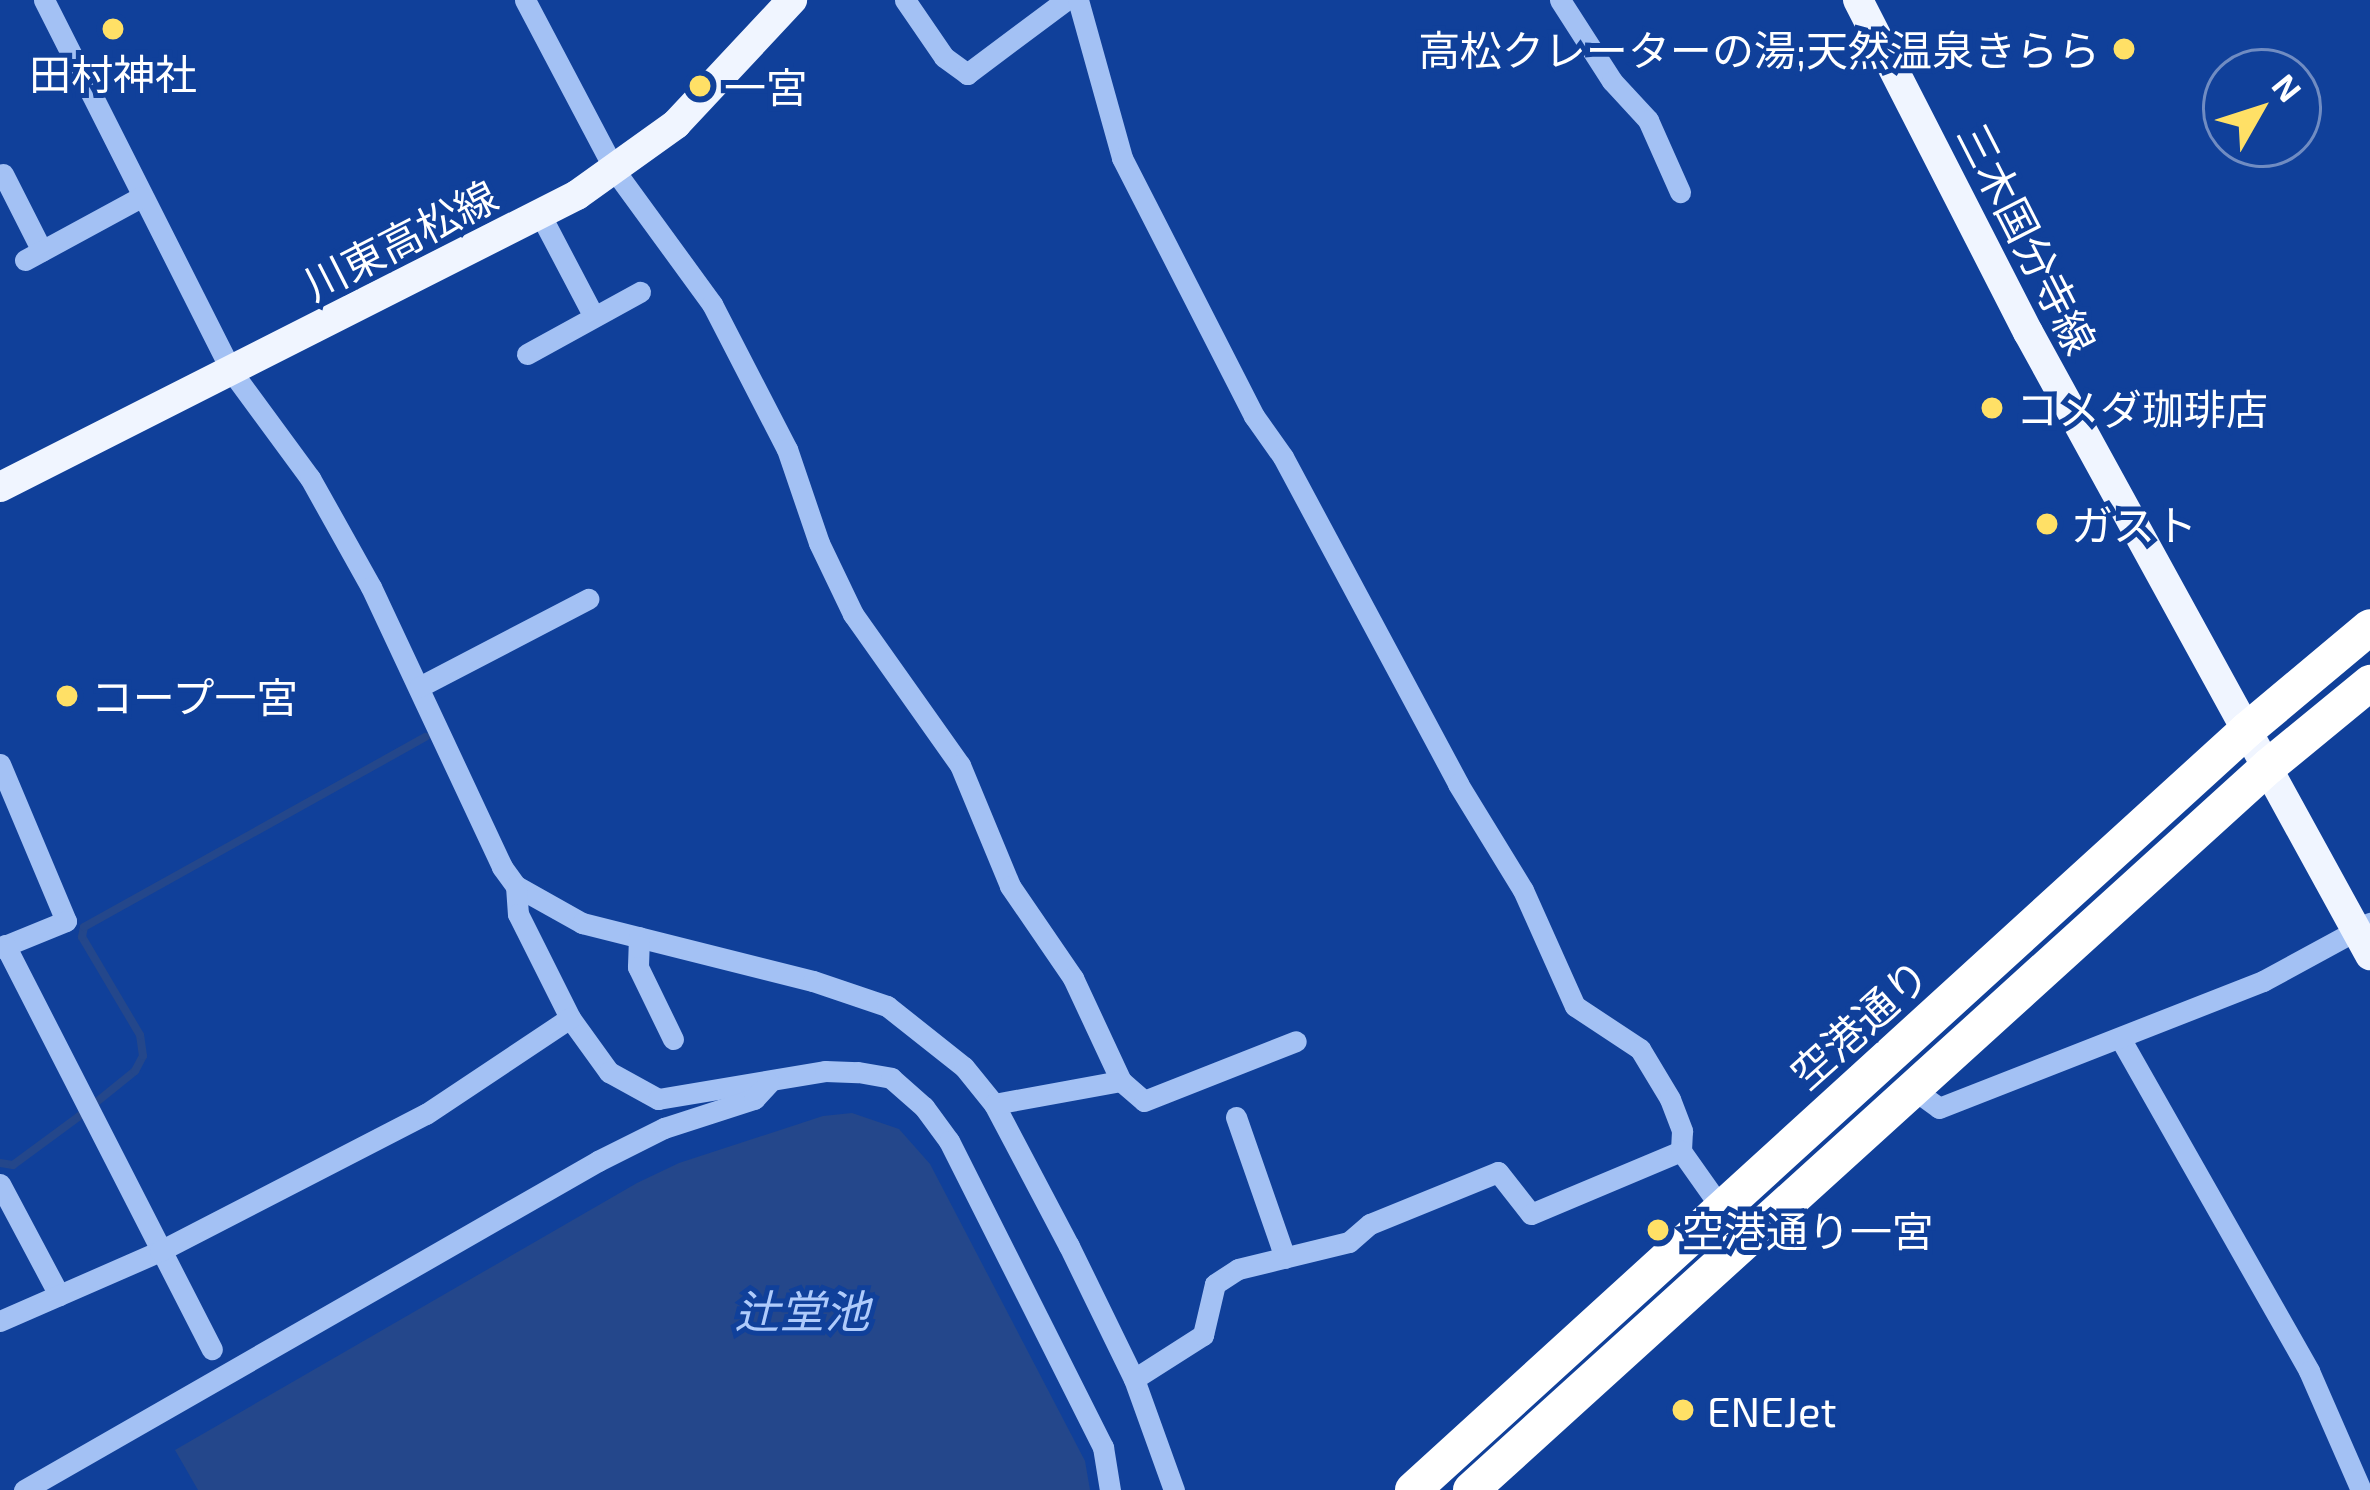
<!DOCTYPE html>
<meta charset="utf-8">
<style>
body{margin:0}
#map{position:relative;width:2370px;height:1490px;overflow:hidden;background:#10409a;font-family:"Exo 2","Noto Sans JP",sans-serif}
div>[style]{position:absolute}
.water>*{inset:0;background:#24478b}
.stream>*{height:8px;margin:-4px;padding:0 4px;transform-origin:4px;border-radius:4px;background:#24478b}
.minor>*{height:21px;margin:-10.5px;padding:0 10.5px;transform-origin:10.5px;border-radius:10.5px;background:#a3c1f4}
.major>*{height:30px;margin:-15px;padding:0 15px;transform-origin:15px;border-radius:15px;background:#f0f5ff}
.highway>*{height:36px;margin:-18px;padding:0 18px;transform-origin:18px;border-radius:18px;background:#fff}
.dots>*{width:33px;height:33px;translate:-50% -50%;box-sizing:border-box;border:6px solid #10409a;border-radius:50%}
span{translate:-50% -50%;white-space:nowrap;text-align:center;line-height:1.15;-webkit-text-stroke:10px #10409a;paint-order:stroke}
.poi-label{font-size:42px;color:#fff}
.right{translate:-100% -50%;text-align:right}
.left{translate:0 -50%;text-align:left}
.street-label{font-size:42px;color:#fff}
.water-label{font-size:45px;color:#afcbfb;font-style:italic}
.north{position:absolute;left:2202px;top:48px;width:120px;height:120px;box-sizing:border-box;background:#10409a;border:3px solid #708cc2;border-radius:50%;rotate:51deg;font-size:33px;font-weight:700;line-height:48px;text-align:center;color:#fff}
.north::after{content:'';display:block;margin:auto;width:42px;height:54px;background:#ffe066;clip-path:polygon(50% 0,100% 100%,50% 72%,0 100%)}
</style>
<div id="map">
<div class="water">
<i style="clip-path:polygon(852px 1113px,899px 1129px,930px 1164px,1085px 1461px,1090px 1490px,198px 1490px,175px 1450px,637px 1183px,679px 1163px,823px 1116px)"></i>
</div>
<div class="stream">
<i style="left:0;top:1163px;width:13px;rotate:9deg"></i>
<i style="left:13px;top:1165px;width:81px;rotate:-36.4deg"></i>
<i style="left:78px;top:1117px;width:73px;rotate:-38.9deg"></i>
<i style="left:135px;top:1071px;width:17px;rotate:-62deg"></i>
<i style="left:143px;top:1056px;width:21px;rotate:-98deg"></i>
<i style="left:140px;top:1035px;width:114px;rotate:-120.6deg"></i>
<i style="left:82px;top:937px;width:10px;rotate:-79deg"></i>
<i style="left:84px;top:927px;width:391px;rotate:-29.1deg"></i>
</div>
<div class="minor">
<i style="left:44px;top:0;width:417px;rotate:63.2deg"></i>
<i style="left:232px;top:372px;width:132px;rotate:53.7deg"></i>
<i style="left:310px;top:478px;width:125px;rotate:60.8deg"></i>
<i style="left:371px;top:587px;width:309px;rotate:64.9deg"></i>
<i style="left:502px;top:867px;width:24px;rotate:54deg"></i>
<i style="left:516px;top:886px;width:76px;rotate:29.3deg"></i>
<i style="left:582px;top:923px;width:238px;rotate:14.1deg"></i>
<i style="left:813px;top:981px;width:78px;rotate:18.7deg"></i>
<i style="left:887px;top:1006px;width:98px;rotate:38.4deg"></i>
<i style="left:964px;top:1067px;width:48px;rotate:51deg"></i>
<i style="left:994px;top:1104px;width:161px;rotate:62.2deg"></i>
<i style="left:1069px;top:1246px;width:148px;rotate:64deg"></i>
<i style="left:1134px;top:1379px;width:118px;rotate:70.2deg"></i>
<i style="left:525px;top:0;width:193px;rotate:62.2deg"></i>
<i style="left:615px;top:171px;width:165px;rotate:53.9deg"></i>
<i style="left:712px;top:304px;width:163px;rotate:62.7deg"></i>
<i style="left:787px;top:449px;width:99px;rotate:71.2deg"></i>
<i style="left:819px;top:543px;width:79px;rotate:64.4deg"></i>
<i style="left:853px;top:614px;width:185px;rotate:54.7deg"></i>
<i style="left:960px;top:765px;width:131px;rotate:67.5deg"></i>
<i style="left:1010px;top:886px;width:112px;rotate:55.6deg"></i>
<i style="left:1073px;top:978px;width:114px;rotate:65deg"></i>
<i style="left:1121px;top:1081px;width:30px;rotate:41deg"></i>
<i style="left:1144px;top:1101px;width:163px;rotate:-21.5deg"></i>
<i style="left:905px;top:0;width:69px;rotate:55.6deg"></i>
<i style="left:944px;top:57px;width:29px;rotate:36deg"></i>
<i style="left:967px;top:74px;width:124px;rotate:-36.8deg"></i>
<i style="left:1078px;top:0;width:164px;rotate:74.4deg"></i>
<i style="left:1122px;top:158px;width:290px;rotate:62.9deg"></i>
<i style="left:1254px;top:416px;width:50px;rotate:54.7deg"></i>
<i style="left:1283px;top:457px;width:371px;rotate:61.8deg"></i>
<i style="left:1458px;top:784px;width:124px;rotate:58.5deg"></i>
<i style="left:1523px;top:890px;width:127px;rotate:65.9deg"></i>
<i style="left:1575px;top:1006px;width:78px;rotate:33.5deg"></i>
<i style="left:1640px;top:1049px;width:58px;rotate:59deg"></i>
<i style="left:1670px;top:1099px;width:34px;rotate:69deg"></i>
<i style="left:1682px;top:1131px;width:20px;rotate:93deg"></i>
<i style="left:1560px;top:0;width:96px;rotate:57.3deg"></i>
<i style="left:1612px;top:81px;width:53px;rotate:47.3deg"></i>
<i style="left:1648px;top:120px;width:79px;rotate:66deg"></i>
<i style="left:3px;top:174px;width:86px;rotate:63.1deg"></i>
<i style="left:540px;top:214px;width:114px;rotate:62.3deg"></i>
<i style="left:25px;top:260px;width:132px;rotate:-28.5deg"></i>
<i style="left:527px;top:354px;width:129px;rotate:-28.8deg"></i>
<i style="left:419px;top:687px;width:191px;rotate:-27.5deg"></i>
<i style="left:0;top:764px;width:170px;rotate:67.2deg"></i>
<i style="left:66px;top:921px;width:71px;rotate:157.8deg"></i>
<i style="left:516px;top:886px;width:28px;rotate:86deg"></i>
<i style="left:518px;top:914px;width:116px;rotate:63.4deg"></i>
<i style="left:570px;top:1018px;width:67px;rotate:54.2deg"></i>
<i style="left:609px;top:1072px;width:56px;rotate:28.9deg"></i>
<i style="left:658px;top:1099px;width:169px;rotate:-9.5deg"></i>
<i style="left:825px;top:1071px;width:33px;rotate:2deg"></i>
<i style="left:858px;top:1072px;width:34px;rotate:10deg"></i>
<i style="left:891px;top:1078px;width:44px;rotate:41.3deg"></i>
<i style="left:924px;top:1107px;width:42px;rotate:53.7deg"></i>
<i style="left:949px;top:1141px;width:343px;rotate:63.3deg"></i>
<i style="left:1103px;top:1447px;width:44px;rotate:80.8deg"></i>
<i style="left:639px;top:937px;width:30px;rotate:92deg"></i>
<i style="left:638px;top:967px;width:80px;rotate:64.1deg"></i>
<i style="left:5px;top:945px;width:454px;rotate:62.9deg"></i>
<i style="left:2120px;top:1038px;width:383px;rotate:60.4deg"></i>
<i style="left:2309px;top:1371px;width:130px;rotate:66.4deg"></i>
<i style="left:1913px;top:1089px;width:32px;rotate:36deg"></i>
<i style="left:1939px;top:1108px;width:348px;rotate:-21.4deg"></i>
<i style="left:2263px;top:981px;width:122px;rotate:-28.5deg"></i>
<i style="left:994px;top:1104px;width:129px;rotate:-10.3deg"></i>
<i style="left:1236px;top:1117px;width:149px;rotate:70.8deg"></i>
<i style="left:0;top:1184px;width:126px;rotate:62deg"></i>
<i style="left:0;top:1321px;width:175px;rotate:-23.6deg"></i>
<i style="left:160px;top:1251px;width:299px;rotate:-27.3deg"></i>
<i style="left:426px;top:1114px;width:173px;rotate:-33.7deg"></i>
<i style="left:1134px;top:1379px;width:82px;rotate:-32.5deg"></i>
<i style="left:1203px;top:1335px;width:52px;rotate:-76.8deg"></i>
<i style="left:1215px;top:1284px;width:27px;rotate:-33deg"></i>
<i style="left:1238px;top:1269px;width:114px;rotate:-13.7deg"></i>
<i style="left:1349px;top:1242px;width:28px;rotate:-41deg"></i>
<i style="left:1370px;top:1224px;width:138px;rotate:-22.1deg"></i>
<i style="left:1498px;top:1172px;width:53px;rotate:51.8deg"></i>
<i style="left:1531px;top:1214px;width:163px;rotate:-22.8deg"></i>
<i style="left:1681px;top:1151px;width:71px;rotate:54.7deg"></i>
<i style="left:24px;top:1490px;width:662px;rotate:-29.82deg"></i>
<i style="left:598px;top:1161px;width:74px;rotate:-26.6deg"></i>
<i style="left:664px;top:1128px;width:95px;rotate:-17.9deg"></i>
<i style="left:754px;top:1099px;width:22px;rotate:-47deg"></i>
</div>
<div class="major">
<i style="left:1858px;top:0;width:373px;rotate:62.9deg"></i>
<i style="left:2028px;top:332px;width:711px;rotate:61.24deg"></i>
<i style="left:0;top:487px;width:647px;rotate:-26.84deg"></i>
<i style="left:577px;top:195px;width:122px;rotate:-35.6deg"></i>
<i style="left:676px;top:124px;width:170px;rotate:-46.9deg"></i>
</div>
<div class="highway">
<i style="left:1413px;top:1490px;width:1128px;rotate:-42.34deg"></i>
<i style="left:2247px;top:730px;width:160px;rotate:-39.9deg"></i>
<i style="left:1471px;top:1490px;width:1077px;rotate:-42.22deg"></i>
<i style="left:2269px;top:766px;width:131px;rotate:-39.4deg"></i>
</div>
<div class="dots">
<i style="left:113px;top:29px;background:#ffe066"></i>
<i style="left:2124px;top:49px;background:#ffe066"></i>
<i style="left:700px;top:86px;background:#ffe066"></i>
<i style="left:1992px;top:408px;background:#ffe066"></i>
<i style="left:2047px;top:524px;background:#ffe066"></i>
<i style="left:67px;top:696px;background:#ffe066"></i>
<i style="left:1658px;top:1230px;background:#ffe066"></i>
<i style="left:1683px;top:1410px;background:#ffe066"></i>
</div>
<div class="poi-label">
<span class="right" style="left:2100px;top:49px">高松クレーターの湯;天然温泉きらら</span>
<span style="left:113px;top:73px">田村神社</span>
<span class="left" style="left:724px;top:86px">一宮</span>
<span class="left" style="left:2016px;top:408px">コメダ珈琲店</span>
<span class="left" style="left:2071px;top:524px">ガスト</span>
<span class="left" style="left:91px;top:696px">コープ一宮</span>
<span class="left" style="left:1682px;top:1230px">空港通り一宮</span>
<span class="left" style="left:1707px;top:1410px">ENEJet</span>
</div>
<div class="street-label">
<span style="left:2028px;top:238px;rotate:63deg">三木国分寺線</span>
<span style="left:400px;top:239px;rotate:-27deg">川東高松線</span>
<span style="left:1859px;top:1023px;rotate:-42deg">空港通り</span>
</div>
<div class="water-label">
<span style="left:802px;top:1311px">辻堂池</span>
</div>
<div class="north">N</div>
</div>
